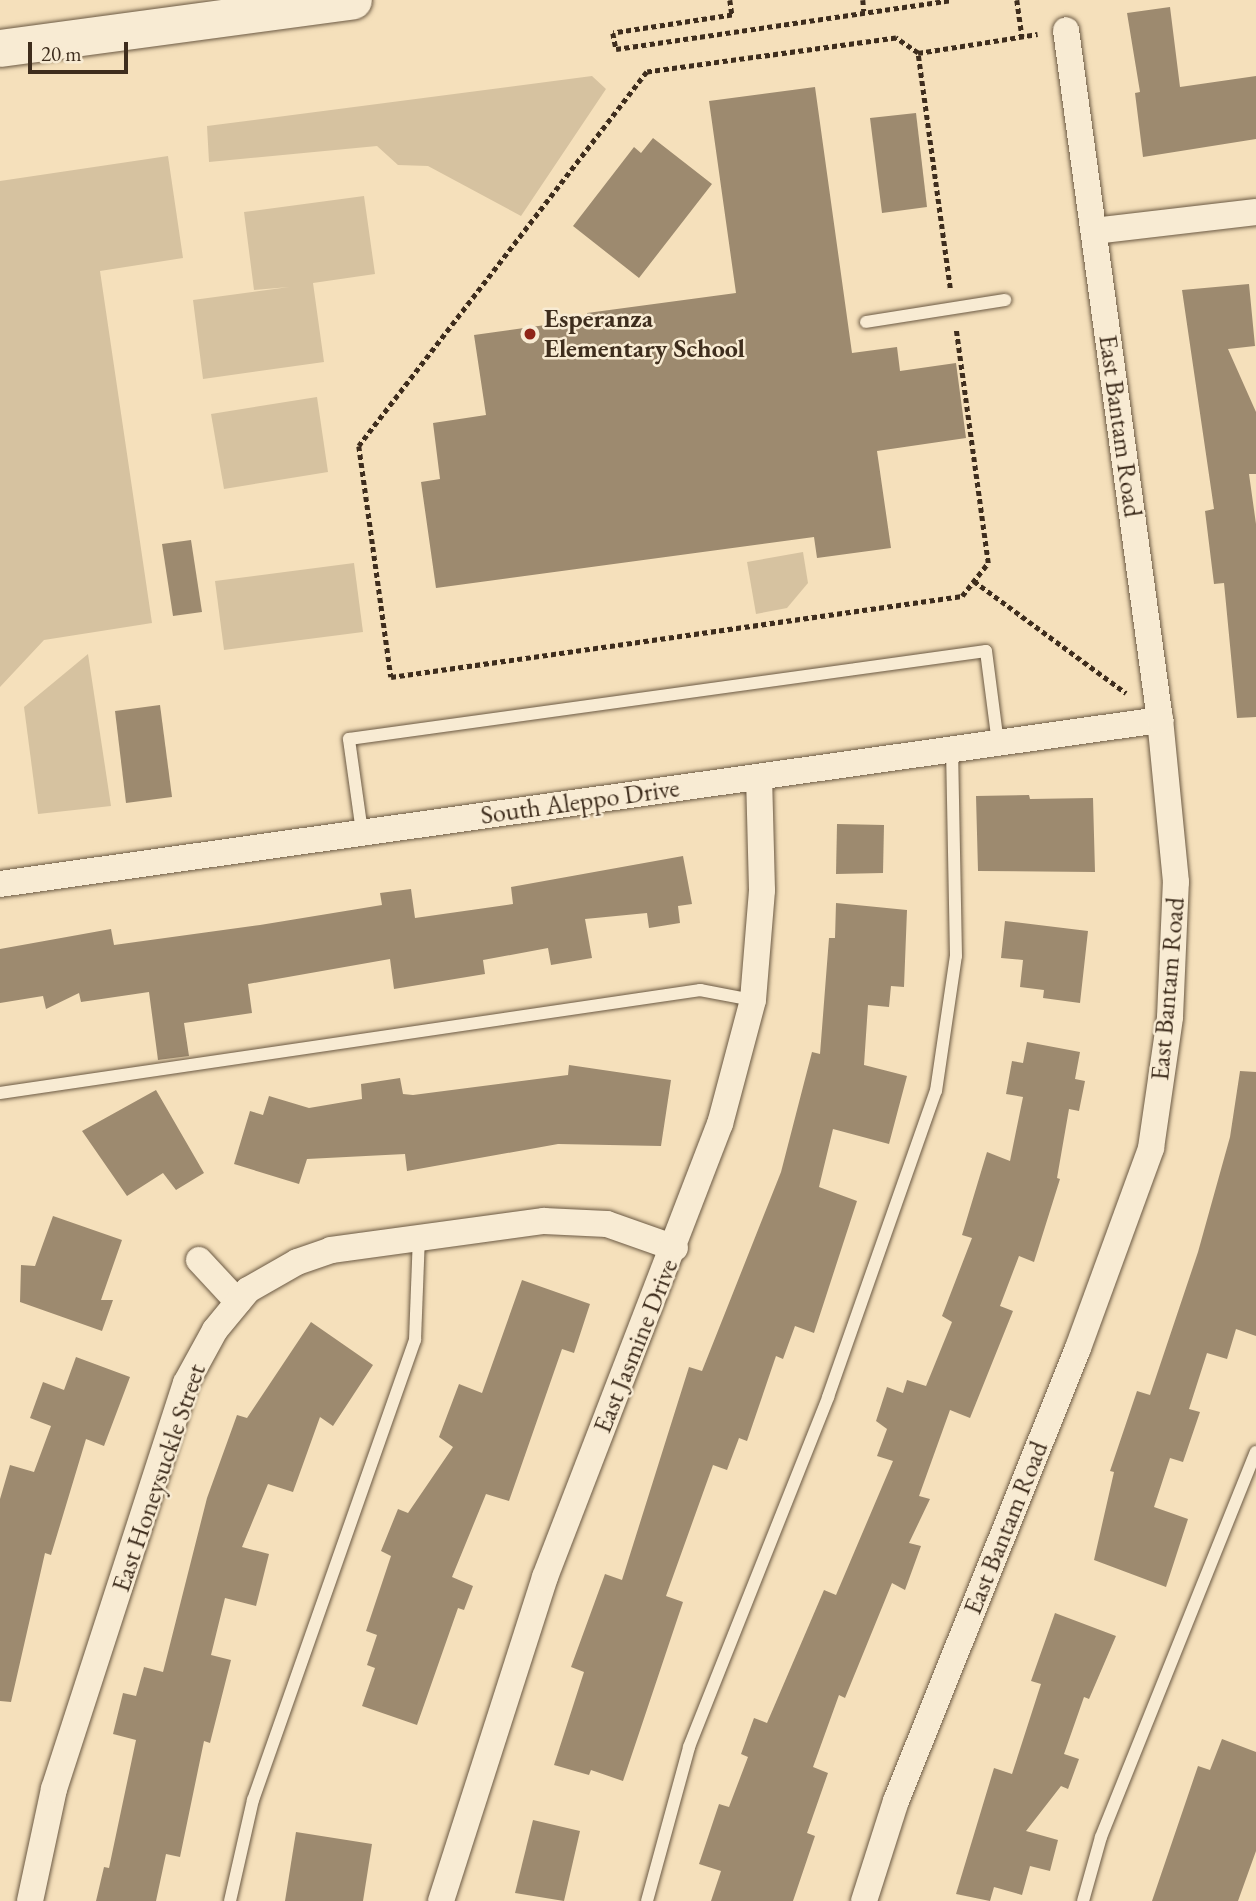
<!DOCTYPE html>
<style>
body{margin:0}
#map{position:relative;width:1256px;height:1901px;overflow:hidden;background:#f5e0bb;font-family:"EB Garamond",serif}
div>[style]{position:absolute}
.green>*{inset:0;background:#d6c2a0}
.building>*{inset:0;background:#9d8a6f}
.path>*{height:4.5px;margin-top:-2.25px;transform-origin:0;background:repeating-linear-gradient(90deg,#3e2d1d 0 5px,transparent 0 8.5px)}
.roads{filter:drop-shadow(0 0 2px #6c5a44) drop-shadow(0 0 2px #6c5a44)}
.lane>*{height:12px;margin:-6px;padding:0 6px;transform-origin:6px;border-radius:6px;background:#f8ebd3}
.street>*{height:26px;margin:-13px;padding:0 13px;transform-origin:13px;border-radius:13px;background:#f8ebd3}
.secondary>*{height:37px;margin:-18.5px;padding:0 18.5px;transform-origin:18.5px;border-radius:18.5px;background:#f8ebd3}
.dots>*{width:19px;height:19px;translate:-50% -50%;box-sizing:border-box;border:4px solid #f8ebd3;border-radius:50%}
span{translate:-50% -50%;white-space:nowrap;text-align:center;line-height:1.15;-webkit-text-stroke:5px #f8ebd3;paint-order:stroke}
.poi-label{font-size:26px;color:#3e2d1d;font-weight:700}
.left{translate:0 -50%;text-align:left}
.street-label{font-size:26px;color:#3e2d1d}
.scale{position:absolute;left:28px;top:42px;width:100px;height:32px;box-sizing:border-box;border:4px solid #3e2d1d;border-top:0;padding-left:9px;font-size:21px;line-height:24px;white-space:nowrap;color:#3e2d1d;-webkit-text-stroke:5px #f8ebd3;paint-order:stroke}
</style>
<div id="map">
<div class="green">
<i style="clip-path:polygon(592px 76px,606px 89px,521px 216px,428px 166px,398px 165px,377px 146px,209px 162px,207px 126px)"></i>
<i style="clip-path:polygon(168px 156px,183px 258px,100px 271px,152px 623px,44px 640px,0 687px,0 181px)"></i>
<i style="clip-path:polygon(364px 196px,375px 274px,313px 283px,324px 362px,203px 379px,193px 300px,289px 287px,254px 290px,244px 212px)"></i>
<i style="clip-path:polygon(317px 397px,328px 472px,224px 489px,211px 414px)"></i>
<i style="clip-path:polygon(803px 552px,808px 583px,787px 608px,756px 614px,747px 562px)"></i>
<i style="clip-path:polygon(354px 563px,363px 632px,224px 650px,215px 581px)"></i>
<i style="clip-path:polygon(88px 654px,111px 806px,38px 814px,24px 707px)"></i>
</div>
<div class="building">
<i style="clip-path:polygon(1170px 7px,1180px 87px,1256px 76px,1256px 139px,1143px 157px,1135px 93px,1140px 92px,1127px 13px)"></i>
<i style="clip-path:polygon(815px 87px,852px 353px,897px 347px,900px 371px,956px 363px,966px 438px,877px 451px,891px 548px,817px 558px,814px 537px,436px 588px,421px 482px,440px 479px,433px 423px,486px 415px,474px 335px,588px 319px,587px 313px,736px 293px,709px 101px)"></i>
<i style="clip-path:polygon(916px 113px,927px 207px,882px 213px,870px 118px)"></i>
<i style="clip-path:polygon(653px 138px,712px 184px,639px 278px,573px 226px,634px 147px,641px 153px)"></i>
<i style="clip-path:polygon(1249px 284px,1255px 346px,1228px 349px,1256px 412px,1256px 474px,1249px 474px,1256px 524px,1256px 717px,1237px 718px,1224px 583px,1214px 584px,1205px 511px,1214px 509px,1182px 290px)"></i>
<i style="clip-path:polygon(191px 540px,202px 612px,173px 616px,162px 544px)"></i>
<i style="clip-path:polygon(160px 705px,172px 797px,126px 803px,115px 711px)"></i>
<i style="clip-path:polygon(1029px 795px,1030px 799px,1093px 798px,1095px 872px,978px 871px,976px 796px)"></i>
<i style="clip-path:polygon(837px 824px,884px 825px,883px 873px,836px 874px)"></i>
<i style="clip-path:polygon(683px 856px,692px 904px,678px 906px,680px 923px,649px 928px,647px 913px,585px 919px,592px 958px,551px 965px,548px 948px,483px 960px,485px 974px,394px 989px,390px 959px,248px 984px,252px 1013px,184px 1023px,189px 1056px,158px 1060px,149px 992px,81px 1002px,79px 993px,46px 1009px,43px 996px,0 1003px,0 949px,111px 929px,114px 945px,260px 925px,382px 905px,380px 893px,411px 889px,415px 918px,513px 904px,511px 887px)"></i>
<i style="clip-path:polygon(836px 903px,907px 910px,904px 987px,891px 986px,889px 1007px,868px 1005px,864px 1065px,907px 1076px,889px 1144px,833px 1129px,819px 1187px,857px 1201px,814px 1333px,795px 1326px,783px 1359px,776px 1356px,747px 1441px,739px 1438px,727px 1470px,713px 1465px,666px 1596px,683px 1602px,623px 1781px,591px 1770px,589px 1775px,554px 1765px,584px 1672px,571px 1667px,605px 1574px,622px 1580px,689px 1367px,702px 1371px,781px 1172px,812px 1052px,820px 1054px,829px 938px,835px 938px)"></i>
<i style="clip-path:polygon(1005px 921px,1088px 931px,1080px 1003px,1043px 998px,1044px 990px,1020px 987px,1023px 960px,1001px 958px)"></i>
<i style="clip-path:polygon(1027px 1042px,1080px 1052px,1075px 1079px,1085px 1081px,1079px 1111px,1069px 1109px,1057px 1178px,1060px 1179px,1034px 1262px,1019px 1256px,1000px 1306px,1013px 1311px,970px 1418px,950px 1410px,919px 1496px,930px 1499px,909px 1543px,921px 1546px,905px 1590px,892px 1583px,845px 1698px,839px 1695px,813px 1767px,828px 1773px,807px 1833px,815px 1836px,793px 1901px,711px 1901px,721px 1871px,699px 1864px,719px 1804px,729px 1807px,748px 1757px,741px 1754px,754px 1718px,767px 1723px,824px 1590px,836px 1595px,893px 1461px,877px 1456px,887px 1429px,876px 1421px,887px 1387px,903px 1393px,907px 1380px,926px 1386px,952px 1322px,942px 1316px,972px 1238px,962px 1235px,987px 1152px,1010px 1161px,1023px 1097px,1006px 1094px,1012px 1061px,1023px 1063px)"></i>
<i style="clip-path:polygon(569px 1065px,671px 1080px,661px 1146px,558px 1144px,407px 1171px,405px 1154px,307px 1159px,299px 1184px,234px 1164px,250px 1111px,263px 1115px,269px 1096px,309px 1108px,362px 1099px,361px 1084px,400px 1078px,403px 1094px,413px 1095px,568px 1075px)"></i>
<i style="clip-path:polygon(1240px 1071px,1256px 1072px,1256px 1336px,1236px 1329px,1227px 1359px,1207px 1353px,1189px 1409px,1200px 1412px,1183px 1462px,1170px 1458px,1154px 1507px,1188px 1519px,1166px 1587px,1094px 1560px,1114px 1472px,1110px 1471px,1137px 1391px,1150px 1395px,1198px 1252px,1230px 1137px)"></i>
<i style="clip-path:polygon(156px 1090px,204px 1173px,176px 1190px,163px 1173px,127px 1196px,82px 1131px)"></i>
<i style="clip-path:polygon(53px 1216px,122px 1240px,101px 1300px,113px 1300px,102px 1331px,20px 1302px,21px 1265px,35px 1266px)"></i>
<i style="clip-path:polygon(522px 1280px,590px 1304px,574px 1353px,562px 1349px,509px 1501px,486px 1494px,452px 1577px,473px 1586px,464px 1610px,458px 1608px,417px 1725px,362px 1706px,375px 1668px,367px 1665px,377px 1635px,366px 1631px,391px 1556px,381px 1551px,398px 1509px,408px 1513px,453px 1447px,439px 1437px,459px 1384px,482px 1393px)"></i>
<i style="clip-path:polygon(311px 1322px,373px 1365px,333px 1426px,320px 1417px,293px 1492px,268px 1484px,242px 1547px,269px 1554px,256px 1606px,225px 1598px,211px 1655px,231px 1660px,210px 1743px,204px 1741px,180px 1857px,166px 1854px,156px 1901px,96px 1901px,104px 1867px,109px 1868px,136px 1740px,113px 1734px,123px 1693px,136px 1696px,144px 1667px,163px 1672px,207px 1498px,237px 1415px,247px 1418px)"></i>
<i style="clip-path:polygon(76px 1357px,130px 1377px,104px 1446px,86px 1439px,51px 1555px,45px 1553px,11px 1702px,0 1701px,0 1499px,10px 1465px,34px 1472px,51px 1426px,30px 1418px,43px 1382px,64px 1390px)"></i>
<i style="clip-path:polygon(1055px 1613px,1116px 1636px,1089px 1699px,1084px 1697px,1064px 1754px,1079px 1759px,1068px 1789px,1061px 1786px,1026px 1831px,1058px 1840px,1050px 1871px,1030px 1866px,1022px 1895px,994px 1887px,990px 1901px,956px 1894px,994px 1768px,1012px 1774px,1041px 1684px,1031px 1681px)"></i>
<i style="clip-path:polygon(1222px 1739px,1256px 1752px,1256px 1851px,1238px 1901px,1152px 1901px,1198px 1766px,1210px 1770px)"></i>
<i style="clip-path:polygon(533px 1820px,580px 1831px,564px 1901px,515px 1893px)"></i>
<i style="clip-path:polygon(296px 1832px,372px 1844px,363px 1901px,285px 1901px)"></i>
</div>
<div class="path">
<i style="left:730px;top:0;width:15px;rotate:82deg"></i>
<i style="left:732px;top:15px;width:120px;rotate:171.4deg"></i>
<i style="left:613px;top:33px;width:16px;rotate:79deg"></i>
<i style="left:616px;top:49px;width:338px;rotate:-8.3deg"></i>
<i style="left:863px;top:0;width:11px;rotate:85deg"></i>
<i style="left:1017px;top:0;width:37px;rotate:82deg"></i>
<i style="left:918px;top:53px;width:27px;rotate:-146deg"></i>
<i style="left:896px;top:38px;width:251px;rotate:172.2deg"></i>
<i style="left:647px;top:72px;width:472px;rotate:127.6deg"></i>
<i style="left:359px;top:446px;width:233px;rotate:82.1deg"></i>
<i style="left:391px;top:677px;width:577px;rotate:-8.07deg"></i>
<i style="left:962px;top:596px;width:42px;rotate:-51.8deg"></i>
<i style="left:988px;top:563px;width:237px;rotate:-97.8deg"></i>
<i style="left:950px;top:288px;width:237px;rotate:-97.8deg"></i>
<i style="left:918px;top:53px;width:121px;rotate:-9deg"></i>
<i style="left:974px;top:581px;width:189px;rotate:36.4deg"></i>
</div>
<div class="roads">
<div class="lane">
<i style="left:866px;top:322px;width:141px;rotate:-9deg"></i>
<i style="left:362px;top:832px;width:94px;rotate:-98deg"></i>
<i style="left:349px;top:739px;width:643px;rotate:-7.87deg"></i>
<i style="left:986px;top:651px;width:93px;rotate:82.6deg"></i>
<i style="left:0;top:1093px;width:708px;rotate:-8.37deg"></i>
<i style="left:700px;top:990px;width:54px;rotate:10.7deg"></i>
<i style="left:230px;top:1901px;width:104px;rotate:-77.2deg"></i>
<i style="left:253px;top:1800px;width:488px;rotate:-70.6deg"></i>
<i style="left:415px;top:1340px;width:103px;rotate:-87.8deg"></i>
<i style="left:647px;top:1901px;width:160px;rotate:-74.7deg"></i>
<i style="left:689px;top:1747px;width:377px;rotate:-68.3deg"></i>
<i style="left:828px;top:1397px;width:324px;rotate:-70.6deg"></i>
<i style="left:936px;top:1091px;width:136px;rotate:-81.6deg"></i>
<i style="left:956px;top:956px;width:206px;rotate:-91.1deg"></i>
<i style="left:1083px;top:1901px;width:66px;rotate:-74.3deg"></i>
<i style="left:1101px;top:1837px;width:415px;rotate:-68.1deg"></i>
</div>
<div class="street">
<i style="left:1094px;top:231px;width:163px;rotate:-6.7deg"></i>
<i style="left:0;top:884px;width:1172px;rotate:-8.05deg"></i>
<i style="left:199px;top:1260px;width:57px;rotate:47.1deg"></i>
<i style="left:30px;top:1901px;width:115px;rotate:-77.9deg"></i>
<i style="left:54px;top:1789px;width:427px;rotate:-72deg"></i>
<i style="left:186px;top:1383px;width:60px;rotate:-61.3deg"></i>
<i style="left:215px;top:1330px;width:52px;rotate:-50.5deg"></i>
<i style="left:248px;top:1290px;width:56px;rotate:-29.7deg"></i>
<i style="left:297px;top:1262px;width:36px;rotate:-19deg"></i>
<i style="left:331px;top:1250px;width:215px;rotate:-7.8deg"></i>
<i style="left:544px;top:1221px;width:63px;rotate:2.7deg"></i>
<i style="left:607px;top:1224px;width:72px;rotate:19.4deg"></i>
<i style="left:441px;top:1901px;width:340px;rotate:-72.2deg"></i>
<i style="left:545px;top:1577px;width:486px;rotate:-68.9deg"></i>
<i style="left:720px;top:1124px;width:128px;rotate:-75.1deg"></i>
<i style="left:753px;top:1000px;width:110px;rotate:-85.3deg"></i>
<i style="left:762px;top:890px;width:113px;rotate:-91.5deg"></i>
<i style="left:864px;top:1901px;width:105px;rotate:-72.3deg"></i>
<i style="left:896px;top:1801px;width:488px;rotate:-68.1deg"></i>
<i style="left:1078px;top:1348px;width:213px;rotate:-69.9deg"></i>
<i style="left:1151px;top:1148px;width:132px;rotate:-81.7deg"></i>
<i style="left:1170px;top:1017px;width:135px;rotate:-87.5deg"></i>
<i style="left:1176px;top:882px;width:163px;rotate:-95.6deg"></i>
<i style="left:1160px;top:720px;width:696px;rotate:-97.76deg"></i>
</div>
<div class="secondary">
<i style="left:0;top:48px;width:356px;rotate:-7.7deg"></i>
</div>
</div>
<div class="dots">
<i style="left:530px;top:334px;background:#8f2418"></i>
</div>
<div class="poi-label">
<span class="left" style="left:544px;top:334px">Esperanza<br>Elementary School</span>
</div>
<div class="street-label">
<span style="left:1120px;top:426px;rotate:82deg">East Bantam Road</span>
<span style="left:580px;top:802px;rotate:-8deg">South Aleppo Drive</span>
<span style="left:1168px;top:989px;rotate:-85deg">East Bantam Road</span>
<span style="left:636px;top:1346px;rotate:-68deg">East Jasmine Drive</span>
<span style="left:159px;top:1478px;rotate:-71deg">East Honeysuckle Street</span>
<span style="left:1006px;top:1528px;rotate:-68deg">East Bantam Road</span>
</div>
<div class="scale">20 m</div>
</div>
